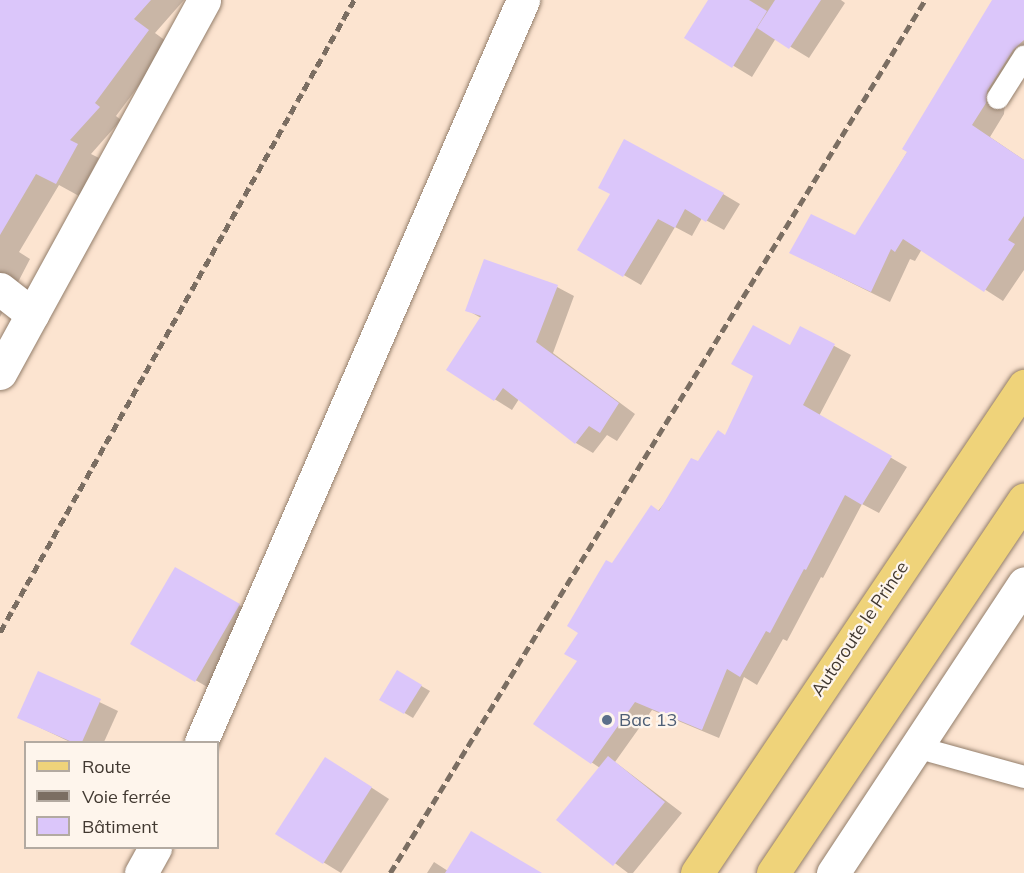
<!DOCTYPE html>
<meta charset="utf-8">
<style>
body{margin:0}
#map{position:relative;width:1024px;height:873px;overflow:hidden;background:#fce4d0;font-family:Mulish,sans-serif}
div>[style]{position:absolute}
.shadow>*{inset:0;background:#0003}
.building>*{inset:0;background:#dbc6fa}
.roads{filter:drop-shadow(0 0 2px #937e6b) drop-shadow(0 0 2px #937e6b)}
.service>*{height:22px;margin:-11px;padding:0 11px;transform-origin:11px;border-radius:11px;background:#fff}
.minor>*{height:33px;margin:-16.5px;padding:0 16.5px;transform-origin:16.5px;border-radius:16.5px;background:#fff}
.primary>*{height:33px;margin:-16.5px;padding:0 16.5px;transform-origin:16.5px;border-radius:16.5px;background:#efd37a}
.rail>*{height:4.5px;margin-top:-2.25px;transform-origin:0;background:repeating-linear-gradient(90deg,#7b6e62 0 9px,transparent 0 13.5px)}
.dots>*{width:16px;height:16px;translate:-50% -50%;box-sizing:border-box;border:3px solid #fef5ec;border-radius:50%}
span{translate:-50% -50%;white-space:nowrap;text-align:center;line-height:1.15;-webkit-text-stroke:4.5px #fef5ec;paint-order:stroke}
.street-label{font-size:18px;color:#423931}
.service-label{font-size:18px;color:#4e5e75}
.left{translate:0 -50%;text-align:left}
.legend{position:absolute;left:24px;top:741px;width:195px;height:108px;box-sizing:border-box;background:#fef5ec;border:2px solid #b3aaa1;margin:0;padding:8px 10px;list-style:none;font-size:18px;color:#423931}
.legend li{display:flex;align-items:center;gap:12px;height:30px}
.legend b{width:30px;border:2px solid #b3aaa1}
</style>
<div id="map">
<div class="shadow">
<i style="clip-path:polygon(0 0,184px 0,155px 33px,170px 44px,116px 116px,121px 120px,91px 154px,99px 158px,79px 196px,59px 185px,19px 252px,30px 259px,0 317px)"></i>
<i style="clip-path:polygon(709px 0,841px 0,845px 3px,809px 58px,776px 38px,752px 77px,686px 37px)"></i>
<i style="clip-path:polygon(999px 0,1024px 0,1024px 72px,1005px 102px,1004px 114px,990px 137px,1024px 160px,1024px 270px,1003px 301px,922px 249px,915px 261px,910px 259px,890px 302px,791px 253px,856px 237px)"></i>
<i style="clip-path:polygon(612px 194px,723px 194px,740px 204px,724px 230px,702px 218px,692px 236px,675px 227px,641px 285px,579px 249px)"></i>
<i style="clip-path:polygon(557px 287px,574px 296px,553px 353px,635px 414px,617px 441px,607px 435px,593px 453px,576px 443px,519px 399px,512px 410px,448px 370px,481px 318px,467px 310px)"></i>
<i style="clip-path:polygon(801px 328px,851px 355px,819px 416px,907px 467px,879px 513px,862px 504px,823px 578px,821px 577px,787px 641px,783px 639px,757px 685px,744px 677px,719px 738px,652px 710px,615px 762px,682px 813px,633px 873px,628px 873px,558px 820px,600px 768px,535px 724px,579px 661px,580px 632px,613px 565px,698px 463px,726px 437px,791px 347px)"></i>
<i style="clip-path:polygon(176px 569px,265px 620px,221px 695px,132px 643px)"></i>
<i style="clip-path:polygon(397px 672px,430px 691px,413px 718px,381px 699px)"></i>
<i style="clip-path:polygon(39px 673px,118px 711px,104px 742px,70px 742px,18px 717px)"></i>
<i style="clip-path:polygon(343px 769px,389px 799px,341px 873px,323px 862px)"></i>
<i style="clip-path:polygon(434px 862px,448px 871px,539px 873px,427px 873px)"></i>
</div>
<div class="building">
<i style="clip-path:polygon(0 0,151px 0,134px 19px,149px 30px,95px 103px,100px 107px,70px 140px,78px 144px,56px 184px,36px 174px,0 235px)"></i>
<i style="clip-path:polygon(708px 0,749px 0,767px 11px,732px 68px,684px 38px)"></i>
<i style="clip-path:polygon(775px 0,821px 0,789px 49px,757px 28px)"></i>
<i style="clip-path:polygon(992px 0,1024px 0,1024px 40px,1013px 50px,987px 91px,986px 103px,972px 125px,1024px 160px,1024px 216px,1008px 240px,1015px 244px,984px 292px,903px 239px,895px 252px,891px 249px,871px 292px,789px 253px,811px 214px,855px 235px,907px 152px,902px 149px)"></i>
<i style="clip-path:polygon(624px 139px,724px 193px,706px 222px,685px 209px,675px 228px,658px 219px,623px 277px,577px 250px,610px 194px,598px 188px)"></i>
<i style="clip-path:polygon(484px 259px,558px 285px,536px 342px,619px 403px,600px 433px,589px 426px,575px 444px,503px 388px,494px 401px,446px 370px,481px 316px,465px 311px)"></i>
<i style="clip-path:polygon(753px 325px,790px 345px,800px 326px,835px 344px,803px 405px,892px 456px,862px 505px,845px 495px,806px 570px,804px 569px,770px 633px,766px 631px,740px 677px,727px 669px,702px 730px,635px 702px,591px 764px,533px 724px,577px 661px,564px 654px,578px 633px,567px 626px,606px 560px,612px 563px,651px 505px,659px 511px,691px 458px,698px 461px,718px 430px,725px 435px,753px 376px,731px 364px)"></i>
<i style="clip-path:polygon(175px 567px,240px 604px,195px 682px,130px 644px)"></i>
<i style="clip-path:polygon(397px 670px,422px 685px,404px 714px,379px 700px)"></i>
<i style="clip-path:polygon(38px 671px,101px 699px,82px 742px,72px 742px,17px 718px)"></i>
<i style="clip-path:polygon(608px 756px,665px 802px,613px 866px,556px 820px)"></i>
<i style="clip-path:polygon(325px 757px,372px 787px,323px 864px,275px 834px)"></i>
<i style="clip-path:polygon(471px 831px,542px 873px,445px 873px)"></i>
</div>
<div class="roads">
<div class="service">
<i style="left:998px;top:98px;width:49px;rotate:-57.6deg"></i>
<i style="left:916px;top:747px;width:112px;rotate:15.5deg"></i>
</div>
<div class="minor">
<i style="left:0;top:289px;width:41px;rotate:38deg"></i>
<i style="left:0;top:373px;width:425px;rotate:-61.3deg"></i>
<i style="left:201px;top:742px;width:809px;rotate:-66.54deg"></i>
<i style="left:141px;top:873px;width:29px;rotate:-61deg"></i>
<i style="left:833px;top:873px;width:347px;rotate:-56.6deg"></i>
</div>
<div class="primary">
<i style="left:697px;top:873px;width:587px;rotate:-56.12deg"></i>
<i style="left:773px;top:873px;width:450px;rotate:-56.1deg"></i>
</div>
</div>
<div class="rail">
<i style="left:0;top:632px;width:724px;rotate:-60.75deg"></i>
<i style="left:390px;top:873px;width:1024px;rotate:-58.5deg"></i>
</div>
<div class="dots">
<i style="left:607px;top:720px;background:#5c6f8a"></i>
</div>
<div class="street-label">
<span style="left:860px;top:629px;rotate:-56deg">Autoroute le Prince</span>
</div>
<div class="service-label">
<span class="left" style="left:619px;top:720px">Bac 13</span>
</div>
<ul class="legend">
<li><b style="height:8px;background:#efd37a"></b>Route</li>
<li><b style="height:8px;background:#7b6e62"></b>Voie ferrée</li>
<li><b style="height:16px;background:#dbc6fa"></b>Bâtiment</li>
</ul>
</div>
